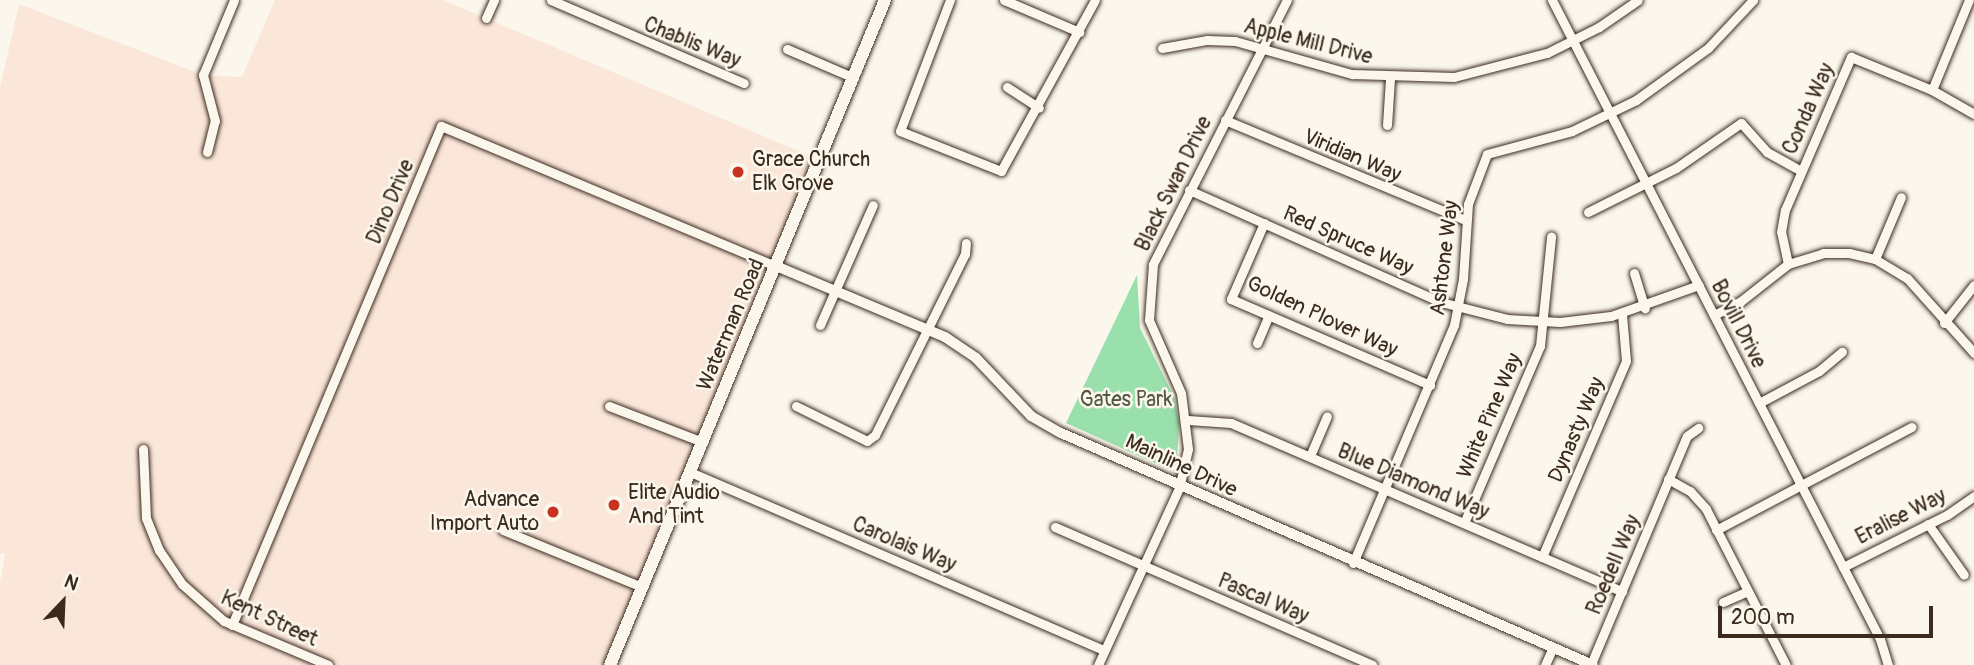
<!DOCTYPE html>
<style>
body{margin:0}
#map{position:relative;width:1974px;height:665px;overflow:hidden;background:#fbf7ec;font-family:Pangolin,sans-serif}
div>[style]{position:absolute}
.built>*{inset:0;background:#fbe7da}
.green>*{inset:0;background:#9ae0ad}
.roads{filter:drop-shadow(0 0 2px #3b2a1e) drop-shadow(0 0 2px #3b2a1e)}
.minor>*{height:9px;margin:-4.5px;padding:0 4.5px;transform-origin:4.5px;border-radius:4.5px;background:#fbf7ec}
.tertiary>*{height:10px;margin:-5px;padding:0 5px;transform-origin:5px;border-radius:5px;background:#fbf7ec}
.secondary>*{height:12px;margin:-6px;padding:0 6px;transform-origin:6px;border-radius:6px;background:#fbf7ec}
.dots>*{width:19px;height:19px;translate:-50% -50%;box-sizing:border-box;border:4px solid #fbf7ec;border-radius:50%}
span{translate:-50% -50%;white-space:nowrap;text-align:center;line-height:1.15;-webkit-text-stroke:5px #fbf7ec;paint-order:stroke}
.street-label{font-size:21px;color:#3b2a1e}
.poi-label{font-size:21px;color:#3b2a1e}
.left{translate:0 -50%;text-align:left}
.right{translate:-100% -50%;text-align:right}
.park-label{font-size:21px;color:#535842}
.north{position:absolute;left:28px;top:567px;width:70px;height:70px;-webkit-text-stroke:5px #fbf7ec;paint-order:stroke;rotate:23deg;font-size:19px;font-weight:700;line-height:28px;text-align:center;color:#3b2a1e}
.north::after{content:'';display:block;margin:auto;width:24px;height:32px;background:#3b2a1e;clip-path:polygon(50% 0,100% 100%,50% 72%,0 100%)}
.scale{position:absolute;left:1718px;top:606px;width:215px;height:32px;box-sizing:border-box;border:4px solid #3b2a1e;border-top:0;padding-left:9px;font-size:21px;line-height:24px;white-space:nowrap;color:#3b2a1e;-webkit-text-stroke:5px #fbf7ec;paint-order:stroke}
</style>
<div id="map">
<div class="built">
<i style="clip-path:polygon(275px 0,443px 0,820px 160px,610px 665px,0 665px,0 583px,5px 554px,0 554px,0 88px,19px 4px,203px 75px,242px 77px)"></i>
</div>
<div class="green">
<i style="clip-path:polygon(1137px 275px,1140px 328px,1174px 397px,1179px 423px,1177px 461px,1168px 469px,1066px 423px)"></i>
</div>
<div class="roads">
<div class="minor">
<i style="left:551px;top:0;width:210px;rotate:23.3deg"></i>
<i style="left:950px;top:0;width:140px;rotate:110.9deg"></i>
<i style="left:900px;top:131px;width:109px;rotate:21.6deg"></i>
<i style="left:1001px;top:171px;width:195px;rotate:-61.2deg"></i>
<i style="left:1004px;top:0;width:82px;rotate:23.1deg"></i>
<i style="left:1552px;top:0;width:718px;rotate:62.83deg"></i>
<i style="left:1880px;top:639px;width:27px;rotate:73deg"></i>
<i style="left:486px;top:18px;width:20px;rotate:-66deg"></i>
<i style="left:1162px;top:48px;width:46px;rotate:-10.1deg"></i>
<i style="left:1207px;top:40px;width:28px;rotate:2deg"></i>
<i style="left:1235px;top:41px;width:122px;rotate:15.8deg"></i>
<i style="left:1352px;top:74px;width:102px;rotate:1.7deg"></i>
<i style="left:1454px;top:77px;width:96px;rotate:-14.5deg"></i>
<i style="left:1547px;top:53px;width:58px;rotate:-26.6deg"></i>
<i style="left:1599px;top:27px;width:47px;rotate:-34.7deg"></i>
<i style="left:787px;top:49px;width:73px;rotate:23.4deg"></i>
<i style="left:1007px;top:87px;width:38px;rotate:33deg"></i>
<i style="left:1932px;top:90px;width:97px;rotate:-67.7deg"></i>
<i style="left:1225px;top:120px;width:260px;rotate:22.6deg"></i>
<i style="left:1387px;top:125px;width:46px;rotate:-86.3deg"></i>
<i style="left:207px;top:152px;width:32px;rotate:-76deg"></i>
<i style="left:215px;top:121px;width:48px;rotate:-104.6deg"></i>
<i style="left:203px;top:75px;width:81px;rotate:-67.5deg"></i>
<i style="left:1189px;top:190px;width:276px;rotate:24deg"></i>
<i style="left:1441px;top:302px;width:68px;rotate:14.4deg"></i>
<i style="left:1507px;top:319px;width:53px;rotate:3.2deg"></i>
<i style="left:1560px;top:322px;width:51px;rotate:-6.7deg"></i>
<i style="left:1611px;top:316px;width:93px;rotate:-19.4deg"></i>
<i style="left:1588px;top:212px;width:98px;rotate:-26.6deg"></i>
<i style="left:1676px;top:168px;width:79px;rotate:-34.7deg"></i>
<i style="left:1741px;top:123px;width:39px;rotate:48deg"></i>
<i style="left:1767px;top:152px;width:39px;rotate:29deg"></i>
<i style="left:1264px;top:223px;width:83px;rotate:113.5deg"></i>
<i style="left:1231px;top:299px;width:217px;rotate:23.4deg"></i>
<i style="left:1875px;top:259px;width:67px;rotate:-67.2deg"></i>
<i style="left:1788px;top:264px;width:33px;rotate:-102deg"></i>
<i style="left:1781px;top:232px;width:22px;rotate:-80deg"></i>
<i style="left:1785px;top:210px;width:167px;rotate:-66.7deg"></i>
<i style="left:1851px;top:57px;width:87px;rotate:22.2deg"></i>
<i style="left:1932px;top:90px;width:48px;rotate:29.7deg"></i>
<i style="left:1634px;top:273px;width:37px;rotate:73deg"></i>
<i style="left:1714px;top:315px;width:30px;rotate:-27deg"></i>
<i style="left:1741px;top:301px;width:60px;rotate:-38.2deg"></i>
<i style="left:1788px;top:264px;width:37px;rotate:-17deg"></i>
<i style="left:1823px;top:253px;width:26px"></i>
<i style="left:1849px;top:253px;width:27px;rotate:13deg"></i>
<i style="left:1875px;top:259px;width:37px;rotate:31deg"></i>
<i style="left:1907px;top:278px;width:101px;rotate:48.2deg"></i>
<i style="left:1944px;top:323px;width:48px;rotate:-51.7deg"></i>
<i style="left:820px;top:325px;width:131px;rotate:-66.2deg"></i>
<i style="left:1257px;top:343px;width:30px;rotate:-67deg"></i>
<i style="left:1759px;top:403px;width:68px;rotate:-28.1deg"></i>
<i style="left:1819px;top:371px;width:30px;rotate:-40deg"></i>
<i style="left:609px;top:406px;width:101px;rotate:21deg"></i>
<i style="left:796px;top:406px;width:79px;rotate:26.2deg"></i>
<i style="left:867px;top:441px;width:10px;rotate:-37deg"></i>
<i style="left:875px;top:435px;width:202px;rotate:-63.6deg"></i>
<i style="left:965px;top:254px;width:11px;rotate:-85deg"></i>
<i style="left:1188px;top:420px;width:43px;rotate:4deg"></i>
<i style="left:1231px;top:423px;width:426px;rotate:23.3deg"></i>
<i style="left:143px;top:449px;width:69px;rotate:87.5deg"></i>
<i style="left:146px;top:518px;width:35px;rotate:68deg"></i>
<i style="left:159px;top:550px;width:41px;rotate:55.9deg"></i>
<i style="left:182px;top:584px;width:56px;rotate:41.4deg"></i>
<i style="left:224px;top:621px;width:113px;rotate:22.9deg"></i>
<i style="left:1310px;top:456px;width:43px;rotate:-67deg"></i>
<i style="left:690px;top:472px;width:451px;rotate:23.3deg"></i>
<i style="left:1668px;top:479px;width:25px;rotate:29deg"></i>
<i style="left:1690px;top:491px;width:24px;rotate:48deg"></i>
<i style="left:1706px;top:509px;width:175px;rotate:62.9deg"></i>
<i style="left:1464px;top:523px;width:193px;rotate:-66.8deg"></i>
<i style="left:1540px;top:346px;width:110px;rotate:-84.2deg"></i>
<i style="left:1928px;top:524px;width:62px;rotate:54.8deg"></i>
<i style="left:1055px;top:527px;width:346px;rotate:23.5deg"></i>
<i style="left:503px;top:530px;width:150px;rotate:22.3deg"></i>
<i style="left:1716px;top:530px;width:221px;rotate:-27.8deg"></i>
<i style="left:1542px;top:557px;width:213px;rotate:-66.8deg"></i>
<i style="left:1626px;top:361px;width:47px;rotate:-94.9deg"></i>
<i style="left:1353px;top:563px;width:259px;rotate:-67deg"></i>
<i style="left:1454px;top:325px;width:47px;rotate:-78.9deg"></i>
<i style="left:1463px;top:279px;width:75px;rotate:-86.2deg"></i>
<i style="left:1468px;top:204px;width:53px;rotate:-69.2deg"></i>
<i style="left:1487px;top:154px;width:88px;rotate:-15.1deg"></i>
<i style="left:1572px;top:131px;width:71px;rotate:-25.8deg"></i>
<i style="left:1636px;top:100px;width:89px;rotate:-35.8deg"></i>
<i style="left:1708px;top:48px;width:66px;rotate:-46.8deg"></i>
<i style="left:1843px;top:567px;width:116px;rotate:-26.6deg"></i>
<i style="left:1947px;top:515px;width:33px;rotate:-35deg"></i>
<i style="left:1723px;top:602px;width:27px;rotate:-24deg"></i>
<i style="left:232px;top:625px;width:541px;rotate:-67.27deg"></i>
<i style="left:441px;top:126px;width:363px;rotate:22.7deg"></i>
<i style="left:1591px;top:664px;width:247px;rotate:-67.2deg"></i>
<i style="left:1687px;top:436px;width:14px;rotate:-36deg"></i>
<i style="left:1098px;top:665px;width:195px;rotate:-65.4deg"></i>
<i style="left:1179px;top:488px;width:40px;rotate:-77deg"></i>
<i style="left:1188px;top:449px;width:56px;rotate:-97.1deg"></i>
<i style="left:1181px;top:393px;width:80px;rotate:-113.7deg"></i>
<i style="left:1149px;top:320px;width:56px;rotate:-85.9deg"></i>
<i style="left:1153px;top:264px;width:296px;rotate:-63.1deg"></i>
<i style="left:1545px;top:665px;width:17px;rotate:-66deg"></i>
</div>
<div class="tertiary">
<i style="left:776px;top:266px;width:183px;rotate:22.8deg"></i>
<i style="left:945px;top:337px;width:37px;rotate:34deg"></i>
<i style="left:976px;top:358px;width:80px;rotate:46.5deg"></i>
<i style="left:1031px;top:416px;width:34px;rotate:30deg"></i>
<i style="left:1061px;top:433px;width:580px;rotate:23.56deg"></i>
</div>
<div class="secondary">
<i style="left:610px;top:665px;width:720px;rotate:-67.53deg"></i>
</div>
</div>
<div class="dots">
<i style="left:738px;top:172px;background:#c8321e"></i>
<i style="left:614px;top:505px;background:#c8321e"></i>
<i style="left:553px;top:512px;background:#c8321e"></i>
</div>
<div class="street-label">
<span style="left:1308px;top:42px;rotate:14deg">Apple Mill Drive</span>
<span style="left:692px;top:43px;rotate:22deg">Chablis Way</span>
<span style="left:1809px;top:109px;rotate:-66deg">Conda Way</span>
<span style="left:1352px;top:156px;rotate:23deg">Viridian Way</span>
<span style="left:1174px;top:184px;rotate:-64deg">Black Swan Drive</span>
<span style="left:391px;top:202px;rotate:-67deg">Dino Drive</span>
<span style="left:1348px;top:241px;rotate:24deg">Red Spruce Way</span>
<span style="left:1445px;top:258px;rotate:-83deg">Ashtone Way</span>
<span style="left:1322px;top:317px;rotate:25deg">Golden Plover Way</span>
<span style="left:1738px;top:324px;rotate:63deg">Bovill Drive</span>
<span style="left:731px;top:325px;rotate:-67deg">Waterman Road</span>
<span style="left:1490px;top:416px;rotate:-67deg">White Pine Way</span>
<span style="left:1577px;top:430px;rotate:-67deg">Dynasty Way</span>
<span style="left:1181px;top:466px;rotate:25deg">Mainline Drive</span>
<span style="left:1413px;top:482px;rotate:23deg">Blue Diamond Way</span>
<span style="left:1901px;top:517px;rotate:-27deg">Eralise Way</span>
<span style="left:904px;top:545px;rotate:23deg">Carolais Way</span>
<span style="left:1614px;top:565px;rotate:-67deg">Roedell Way</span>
<span style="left:1263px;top:599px;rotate:23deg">Pascal Way</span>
<span style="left:269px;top:619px;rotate:25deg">Kent Street</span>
</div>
<div class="poi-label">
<span class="left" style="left:752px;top:172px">Grace Church<br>Elk Grove</span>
<span class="left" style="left:628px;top:505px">Elite Audio<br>And Tint</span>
<span class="right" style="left:539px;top:512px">Advance<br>Import Auto</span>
</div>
<div class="park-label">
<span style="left:1126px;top:400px">Gates Park</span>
</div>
<div class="north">N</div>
<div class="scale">200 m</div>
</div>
